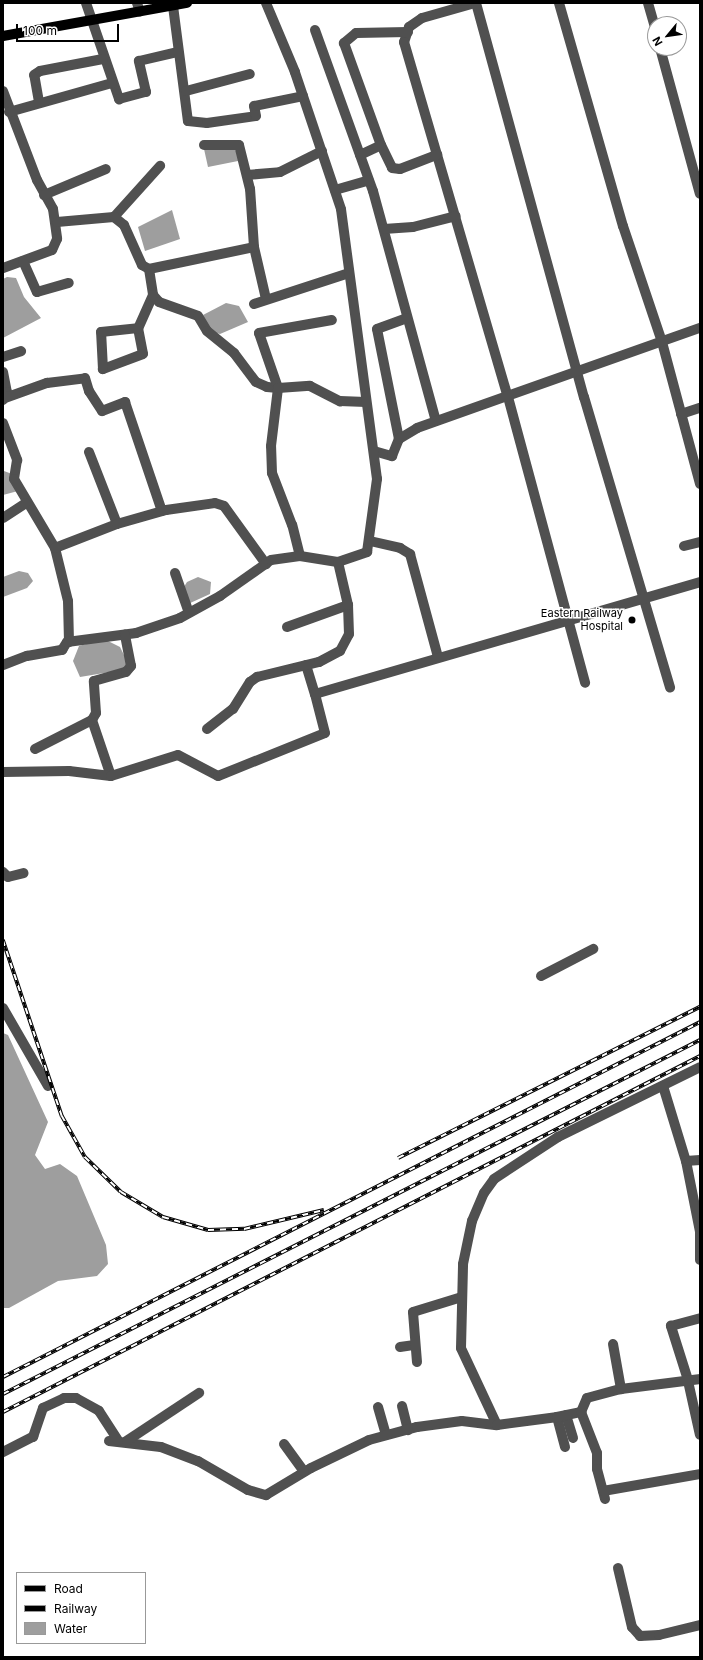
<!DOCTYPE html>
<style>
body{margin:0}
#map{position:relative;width:703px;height:1660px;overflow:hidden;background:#fff;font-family:Inter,sans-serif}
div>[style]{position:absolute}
.water>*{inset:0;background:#9e9e9e}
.minor>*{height:10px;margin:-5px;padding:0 5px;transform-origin:5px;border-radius:5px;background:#505050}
.major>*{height:10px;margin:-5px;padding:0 5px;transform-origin:5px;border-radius:5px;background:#000}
.rail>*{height:3.5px;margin-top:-1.75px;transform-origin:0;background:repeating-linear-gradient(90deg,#fff 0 6px,#000 0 12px);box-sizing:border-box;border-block:1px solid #000}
.dots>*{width:11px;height:11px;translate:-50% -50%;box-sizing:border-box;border:2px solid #fff;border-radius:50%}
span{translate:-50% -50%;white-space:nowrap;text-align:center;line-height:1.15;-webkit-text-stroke:3px #fff;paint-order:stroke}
.poi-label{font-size:11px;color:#000}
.right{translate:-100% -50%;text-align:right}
.frame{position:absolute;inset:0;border:4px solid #000;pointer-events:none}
.legend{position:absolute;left:16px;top:1572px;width:130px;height:72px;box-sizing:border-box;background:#fff;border:1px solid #999;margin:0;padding:5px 7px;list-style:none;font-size:12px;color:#000}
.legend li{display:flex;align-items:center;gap:8px;height:20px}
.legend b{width:20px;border:1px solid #999}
.north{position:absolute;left:647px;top:16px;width:40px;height:40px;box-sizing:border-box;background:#fff;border:1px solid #999;border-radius:50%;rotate:241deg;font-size:11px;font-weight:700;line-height:16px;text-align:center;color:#000}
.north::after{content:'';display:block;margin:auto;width:14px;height:18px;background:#000;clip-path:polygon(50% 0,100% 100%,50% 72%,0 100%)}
.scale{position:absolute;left:16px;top:24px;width:103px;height:18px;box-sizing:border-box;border:2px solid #000;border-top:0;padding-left:5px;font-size:12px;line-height:14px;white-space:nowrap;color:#000;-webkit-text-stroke:3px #fff;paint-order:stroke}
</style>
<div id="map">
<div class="water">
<i style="clip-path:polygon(230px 144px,243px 160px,208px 167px,204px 149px)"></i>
<i style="clip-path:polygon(172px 210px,180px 239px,145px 251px,138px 227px)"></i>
<i style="clip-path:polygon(7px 277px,16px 278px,24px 297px,41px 318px,3px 338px,3px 279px)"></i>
<i style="clip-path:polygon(226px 303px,239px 306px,248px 322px,220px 334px,207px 330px,203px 315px)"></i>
<i style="clip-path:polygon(4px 471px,12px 474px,18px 491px,3px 495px)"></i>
<i style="clip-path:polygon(19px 571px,28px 573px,33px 581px,27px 588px,3px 597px,3px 577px)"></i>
<i style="clip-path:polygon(198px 577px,211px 582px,210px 594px,188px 604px,182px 590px,187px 582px)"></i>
<i style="clip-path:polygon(104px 639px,120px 647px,128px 663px,122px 670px,80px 677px,73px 661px,79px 646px)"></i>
<i style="clip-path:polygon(3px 1033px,8px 1035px,48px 1122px,35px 1155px,45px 1169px,60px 1164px,77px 1176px,106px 1245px,108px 1264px,97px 1276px,58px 1281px,9px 1308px,3px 1308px)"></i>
</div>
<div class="minor">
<i style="left:86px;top:3px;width:102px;rotate:71deg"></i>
<i style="left:119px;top:99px;width:28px;rotate:-15deg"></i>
<i style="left:146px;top:92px;width:32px;rotate:-103deg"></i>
<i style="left:139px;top:61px;width:39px;rotate:-13deg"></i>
<i style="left:137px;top:3px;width:9px;rotate:72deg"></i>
<i style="left:475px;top:3px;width:55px;rotate:164.2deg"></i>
<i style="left:422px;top:18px;width:16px;rotate:145deg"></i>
<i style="left:409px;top:27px;width:16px;rotate:108deg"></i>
<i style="left:404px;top:42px;width:370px;rotate:73.7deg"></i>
<i style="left:508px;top:397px;width:296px;rotate:74.9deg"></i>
<i style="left:476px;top:3px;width:409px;rotate:74.7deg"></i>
<i style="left:584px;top:397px;width:303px;rotate:73.5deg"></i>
<i style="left:559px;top:3px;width:232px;rotate:74deg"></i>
<i style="left:623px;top:226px;width:122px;rotate:71.4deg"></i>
<i style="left:662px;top:342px;width:147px;rotate:75deg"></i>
<i style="left:648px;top:3px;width:26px;rotate:74deg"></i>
<i style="left:173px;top:6px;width:116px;rotate:82.6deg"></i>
<i style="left:188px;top:121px;width:19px;rotate:6deg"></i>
<i style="left:207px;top:123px;width:49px;rotate:-8.1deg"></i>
<i style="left:256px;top:116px;width:10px;rotate:-101deg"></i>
<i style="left:254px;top:106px;width:50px;rotate:-11.5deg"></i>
<i style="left:315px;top:30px;width:171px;rotate:70.2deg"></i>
<i style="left:373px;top:191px;width:238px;rotate:74.7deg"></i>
<i style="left:408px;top:32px;width:52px;rotate:178.9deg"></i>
<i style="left:356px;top:33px;width:16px;rotate:140deg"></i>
<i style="left:344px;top:43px;width:109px;rotate:70.1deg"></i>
<i style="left:381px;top:145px;width:25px;rotate:64deg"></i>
<i style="left:392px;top:168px;width:8px;rotate:7deg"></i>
<i style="left:400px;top:169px;width:40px;rotate:-21deg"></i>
<i style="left:660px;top:48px;width:151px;rotate:74.7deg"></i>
<i style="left:3px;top:91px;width:95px;rotate:69.1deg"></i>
<i style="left:37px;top:180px;width:33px;rotate:61deg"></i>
<i style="left:53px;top:209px;width:30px;rotate:82deg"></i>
<i style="left:57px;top:239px;width:12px;rotate:114deg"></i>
<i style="left:52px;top:250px;width:52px;rotate:159.8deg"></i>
<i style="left:186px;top:91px;width:66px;rotate:-14.9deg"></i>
<i style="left:39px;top:102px;width:27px;rotate:-100deg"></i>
<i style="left:34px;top:75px;width:7px;rotate:-34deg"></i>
<i style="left:40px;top:71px;width:64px;rotate:-10.8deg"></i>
<i style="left:9px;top:112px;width:107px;rotate:-15.7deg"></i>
<i style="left:360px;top:155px;width:23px;rotate:-25deg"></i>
<i style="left:247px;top:175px;width:33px;rotate:-5deg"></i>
<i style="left:280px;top:172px;width:47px;rotate:-26.6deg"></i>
<i style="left:335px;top:190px;width:35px;rotate:-16deg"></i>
<i style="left:44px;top:195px;width:67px;rotate:-22.8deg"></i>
<i style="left:114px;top:217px;width:69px;rotate:-48deg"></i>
<i style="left:57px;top:222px;width:57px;rotate:-5deg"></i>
<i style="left:114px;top:217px;width:13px;rotate:39deg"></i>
<i style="left:124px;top:225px;width:44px;rotate:65.8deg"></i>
<i style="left:142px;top:265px;width:8px;rotate:30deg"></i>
<i style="left:149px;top:269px;width:26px;rotate:81deg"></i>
<i style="left:153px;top:295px;width:36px;rotate:114deg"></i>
<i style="left:138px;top:328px;width:26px;rotate:79deg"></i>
<i style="left:143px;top:354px;width:43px;rotate:159.4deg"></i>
<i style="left:103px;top:369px;width:37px;rotate:-93deg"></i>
<i style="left:101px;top:332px;width:37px;rotate:-6deg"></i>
<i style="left:384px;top:229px;width:29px;rotate:-4deg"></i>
<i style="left:413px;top:227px;width:44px;rotate:-14.3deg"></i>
<i style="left:254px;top:247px;width:53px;rotate:77deg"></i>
<i style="left:23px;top:261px;width:34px;rotate:66deg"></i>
<i style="left:37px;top:292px;width:33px;rotate:-16deg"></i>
<i style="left:149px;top:269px;width:107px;rotate:-11.8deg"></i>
<i style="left:254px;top:247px;width:58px;rotate:-93.9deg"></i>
<i style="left:250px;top:189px;width:45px;rotate:-104deg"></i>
<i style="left:239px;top:145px;width:35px;rotate:180deg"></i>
<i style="left:153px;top:295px;width:9px;rotate:49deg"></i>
<i style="left:159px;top:302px;width:41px;rotate:19.7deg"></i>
<i style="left:198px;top:316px;width:17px;rotate:59deg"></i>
<i style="left:207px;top:331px;width:35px;rotate:39deg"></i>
<i style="left:234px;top:353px;width:36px;rotate:53deg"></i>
<i style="left:256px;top:382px;width:12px;rotate:24deg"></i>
<i style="left:267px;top:387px;width:11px;rotate:5deg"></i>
<i style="left:278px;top:388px;width:58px;rotate:-109.1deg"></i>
<i style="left:259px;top:333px;width:74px;rotate:-10.1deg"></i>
<i style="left:254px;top:304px;width:100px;rotate:-18.1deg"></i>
<i style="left:3px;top:357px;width:19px;rotate:-18deg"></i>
<i style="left:3px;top:372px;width:20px;rotate:79deg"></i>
<i style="left:7px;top:392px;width:9px;rotate:117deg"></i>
<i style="left:5px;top:398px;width:45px;rotate:-19.7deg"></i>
<i style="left:47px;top:383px;width:38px;rotate:-7deg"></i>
<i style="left:85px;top:378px;width:14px;rotate:73deg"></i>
<i style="left:89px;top:391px;width:24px;rotate:57deg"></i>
<i style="left:102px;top:411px;width:25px;rotate:-21deg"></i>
<i style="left:125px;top:402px;width:115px;rotate:71.3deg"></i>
<i style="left:681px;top:414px;width:20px;rotate:-18deg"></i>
<i style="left:3px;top:423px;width:40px;rotate:69deg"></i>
<i style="left:17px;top:460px;width:19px;rotate:99deg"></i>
<i style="left:14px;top:479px;width:80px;rotate:59.3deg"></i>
<i style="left:55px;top:548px;width:55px;rotate:76.2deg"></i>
<i style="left:68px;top:601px;width:41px;rotate:88.6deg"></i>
<i style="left:399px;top:439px;width:112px;rotate:-101.3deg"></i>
<i style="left:377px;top:329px;width:32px;rotate:-20deg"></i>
<i style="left:374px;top:451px;width:19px;rotate:16deg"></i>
<i style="left:392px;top:456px;width:18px;rotate:-68deg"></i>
<i style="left:399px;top:439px;width:21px;rotate:-31deg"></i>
<i style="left:417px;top:428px;width:300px;rotate:-19.5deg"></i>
<i style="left:89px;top:452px;width:77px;rotate:68.7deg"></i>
<i style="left:3px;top:518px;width:27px;rotate:-33deg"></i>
<i style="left:370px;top:541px;width:31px;rotate:13deg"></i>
<i style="left:400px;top:548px;width:12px;rotate:31deg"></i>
<i style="left:410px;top:554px;width:107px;rotate:74.8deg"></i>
<i style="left:684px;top:546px;width:16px;rotate:-14deg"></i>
<i style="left:55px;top:548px;width:66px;rotate:-21.2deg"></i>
<i style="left:117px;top:524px;width:51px;rotate:-15.9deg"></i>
<i style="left:166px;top:510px;width:49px;rotate:-8.1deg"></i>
<i style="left:215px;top:503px;width:9px;rotate:18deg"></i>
<i style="left:224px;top:506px;width:72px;rotate:54.1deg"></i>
<i style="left:300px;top:556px;width:32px;rotate:-104deg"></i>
<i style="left:292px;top:525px;width:56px;rotate:-111deg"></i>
<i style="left:272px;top:473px;width:27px;rotate:-92deg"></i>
<i style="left:271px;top:446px;width:58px;rotate:-83.1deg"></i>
<i style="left:278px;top:388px;width:32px;rotate:-4deg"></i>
<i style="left:310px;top:386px;width:34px;rotate:27deg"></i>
<i style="left:340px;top:401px;width:26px;rotate:2deg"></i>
<i style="left:175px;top:573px;width:42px;rotate:70.7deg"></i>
<i style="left:287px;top:627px;width:65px;rotate:-19.8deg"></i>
<i style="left:3px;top:665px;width:26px;rotate:-21deg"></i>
<i style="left:27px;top:656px;width:36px;rotate:-10deg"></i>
<i style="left:62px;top:650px;width:9px;rotate:-58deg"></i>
<i style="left:67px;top:642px;width:70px;rotate:-7.4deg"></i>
<i style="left:136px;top:633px;width:46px;rotate:-18.8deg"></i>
<i style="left:180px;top:618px;width:46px;rotate:-28.8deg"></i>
<i style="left:220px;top:596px;width:62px;rotate:-35.2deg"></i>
<i style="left:271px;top:560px;width:29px;rotate:-8deg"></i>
<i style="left:300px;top:556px;width:38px;rotate:9deg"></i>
<i style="left:338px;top:562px;width:31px;rotate:-19deg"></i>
<i style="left:367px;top:552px;width:74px;rotate:-82.2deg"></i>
<i style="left:377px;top:479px;width:272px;rotate:-97.6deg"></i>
<i style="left:341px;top:209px;width:145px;rotate:-108.6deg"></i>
<i style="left:295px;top:72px;width:75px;rotate:-112.8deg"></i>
<i style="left:306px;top:665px;width:30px;rotate:73deg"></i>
<i style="left:92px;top:720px;width:59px;rotate:71.3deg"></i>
<i style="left:207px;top:729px;width:33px;rotate:-38deg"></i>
<i style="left:233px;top:709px;width:32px;rotate:-58deg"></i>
<i style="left:250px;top:682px;width:9px;rotate:-36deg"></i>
<i style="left:257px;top:677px;width:64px;rotate:-13.6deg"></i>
<i style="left:319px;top:662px;width:24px;rotate:-28deg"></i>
<i style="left:340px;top:651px;width:19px;rotate:-62deg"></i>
<i style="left:349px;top:634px;width:29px;rotate:-92deg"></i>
<i style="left:348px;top:605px;width:44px;rotate:-103.1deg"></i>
<i style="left:35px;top:749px;width:64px;rotate:-27deg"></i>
<i style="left:92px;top:720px;width:8px;rotate:-60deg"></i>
<i style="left:96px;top:713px;width:32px;rotate:-94deg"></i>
<i style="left:94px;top:681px;width:33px;rotate:-16deg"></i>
<i style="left:126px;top:672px;width:8px;rotate:-50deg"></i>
<i style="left:131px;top:666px;width:32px;rotate:-101deg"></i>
<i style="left:3px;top:772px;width:66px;rotate:-0.9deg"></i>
<i style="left:69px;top:771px;width:42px;rotate:6.8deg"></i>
<i style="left:111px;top:776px;width:70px;rotate:-17.4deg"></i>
<i style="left:178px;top:755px;width:45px;rotate:27.7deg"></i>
<i style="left:218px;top:776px;width:115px;rotate:-21.9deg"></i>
<i style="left:325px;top:733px;width:40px;rotate:-104.4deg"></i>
<i style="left:315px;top:694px;width:401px;rotate:-16.2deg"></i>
<i style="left:3px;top:872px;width:7px;rotate:45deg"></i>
<i style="left:8px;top:877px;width:16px;rotate:-14deg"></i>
<i style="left:541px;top:976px;width:59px;rotate:-27.4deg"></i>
<i style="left:3px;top:1008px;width:90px;rotate:60deg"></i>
<i style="left:663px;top:1086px;width:78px;rotate:73deg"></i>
<i style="left:686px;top:1161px;width:72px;rotate:78.8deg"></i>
<i style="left:700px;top:1232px;width:28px;rotate:90deg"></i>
<i style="left:686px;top:1161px;width:14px;rotate:-4deg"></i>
<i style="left:613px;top:1344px;width:46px;rotate:79.9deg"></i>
<i style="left:400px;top:1347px;width:15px;rotate:-8deg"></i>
<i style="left:417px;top:1362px;width:50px;rotate:-94.6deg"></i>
<i style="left:413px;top:1312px;width:51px;rotate:-17deg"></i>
<i style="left:688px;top:1380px;width:57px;rotate:-107.5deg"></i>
<i style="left:671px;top:1326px;width:30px;rotate:-15deg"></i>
<i style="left:688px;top:1381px;width:55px;rotate:77.5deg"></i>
<i style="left:402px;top:1406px;width:25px;rotate:76deg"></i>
<i style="left:378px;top:1407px;width:29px;rotate:74deg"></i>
<i style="left:581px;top:1412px;width:44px;rotate:68.7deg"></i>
<i style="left:597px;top:1453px;width:16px;rotate:90deg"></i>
<i style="left:597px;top:1469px;width:31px;rotate:75deg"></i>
<i style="left:566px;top:1415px;width:24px;rotate:73deg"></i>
<i style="left:557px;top:1417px;width:31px;rotate:75deg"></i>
<i style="left:497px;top:1425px;width:85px;rotate:-115.1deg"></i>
<i style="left:461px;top:1348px;width:84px;rotate:-88.6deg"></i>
<i style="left:463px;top:1264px;width:44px;rotate:-78.2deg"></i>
<i style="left:472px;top:1221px;width:30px;rotate:-67deg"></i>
<i style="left:484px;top:1193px;width:17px;rotate:-54deg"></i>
<i style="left:494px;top:1179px;width:77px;rotate:-33.3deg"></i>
<i style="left:558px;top:1137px;width:158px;rotate:-26.2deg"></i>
<i style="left:109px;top:1441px;width:52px;rotate:6.6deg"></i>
<i style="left:161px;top:1447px;width:40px;rotate:21deg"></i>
<i style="left:198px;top:1461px;width:58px;rotate:30.1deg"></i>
<i style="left:248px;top:1490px;width:19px;rotate:16deg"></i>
<i style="left:266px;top:1495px;width:52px;rotate:-31deg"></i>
<i style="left:311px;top:1468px;width:64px;rotate:-25.8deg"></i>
<i style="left:369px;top:1440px;width:50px;rotate:-15.2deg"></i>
<i style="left:417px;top:1427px;width:45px;rotate:-7.6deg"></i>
<i style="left:462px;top:1421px;width:35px;rotate:7deg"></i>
<i style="left:497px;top:1425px;width:61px;rotate:-7.6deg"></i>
<i style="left:557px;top:1417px;width:25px;rotate:-12deg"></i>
<i style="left:581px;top:1412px;width:15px;rotate:-67deg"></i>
<i style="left:587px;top:1398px;width:35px;rotate:-15deg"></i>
<i style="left:621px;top:1389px;width:80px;rotate:-7.2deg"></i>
<i style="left:125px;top:1442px;width:89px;rotate:-33.5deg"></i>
<i style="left:284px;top:1444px;width:34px;rotate:54deg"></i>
<i style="left:3px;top:1452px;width:34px;rotate:-27deg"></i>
<i style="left:33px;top:1437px;width:31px;rotate:-71deg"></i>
<i style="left:43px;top:1408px;width:23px;rotate:-25deg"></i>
<i style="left:64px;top:1398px;width:12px"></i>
<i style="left:76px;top:1398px;width:26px;rotate:29deg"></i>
<i style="left:99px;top:1411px;width:35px;rotate:57deg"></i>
<i style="left:603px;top:1491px;width:98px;rotate:-9.9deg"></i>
<i style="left:618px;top:1568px;width:61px;rotate:76.7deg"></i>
<i style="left:632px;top:1627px;width:12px;rotate:48deg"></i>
<i style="left:640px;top:1636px;width:19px;rotate:-3deg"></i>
<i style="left:659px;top:1635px;width:42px;rotate:-13.7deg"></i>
</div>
<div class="major">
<i style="left:3px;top:36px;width:187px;rotate:-10.2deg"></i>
</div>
<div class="rail">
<i style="left:3px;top:940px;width:186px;rotate:71.5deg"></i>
<i style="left:62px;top:1116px;width:47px;rotate:60.7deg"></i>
<i style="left:85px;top:1157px;width:50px;rotate:44.2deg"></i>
<i style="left:121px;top:1192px;width:49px;rotate:30.8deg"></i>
<i style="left:163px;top:1217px;width:47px;rotate:16.1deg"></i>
<i style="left:208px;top:1230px;width:36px;rotate:-2deg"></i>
<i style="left:244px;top:1229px;width:82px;rotate:-13.4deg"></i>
<i style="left:398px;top:1158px;width:338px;rotate:-26.6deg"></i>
<i style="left:3px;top:1377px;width:782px;rotate:-26.99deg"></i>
<i style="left:3px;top:1394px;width:782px;rotate:-26.93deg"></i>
<i style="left:3px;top:1412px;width:783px;rotate:-27.06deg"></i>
</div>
<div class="dots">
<i style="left:632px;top:620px;background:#000"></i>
</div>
<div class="poi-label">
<span class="right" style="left:623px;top:620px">Eastern Railway<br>Hospital</span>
</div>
<div class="frame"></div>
<ul class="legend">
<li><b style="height:5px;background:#000"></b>Road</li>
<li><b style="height:5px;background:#000"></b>Railway</li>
<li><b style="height:11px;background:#9e9e9e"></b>Water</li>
</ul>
<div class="north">N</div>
<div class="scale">100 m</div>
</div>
